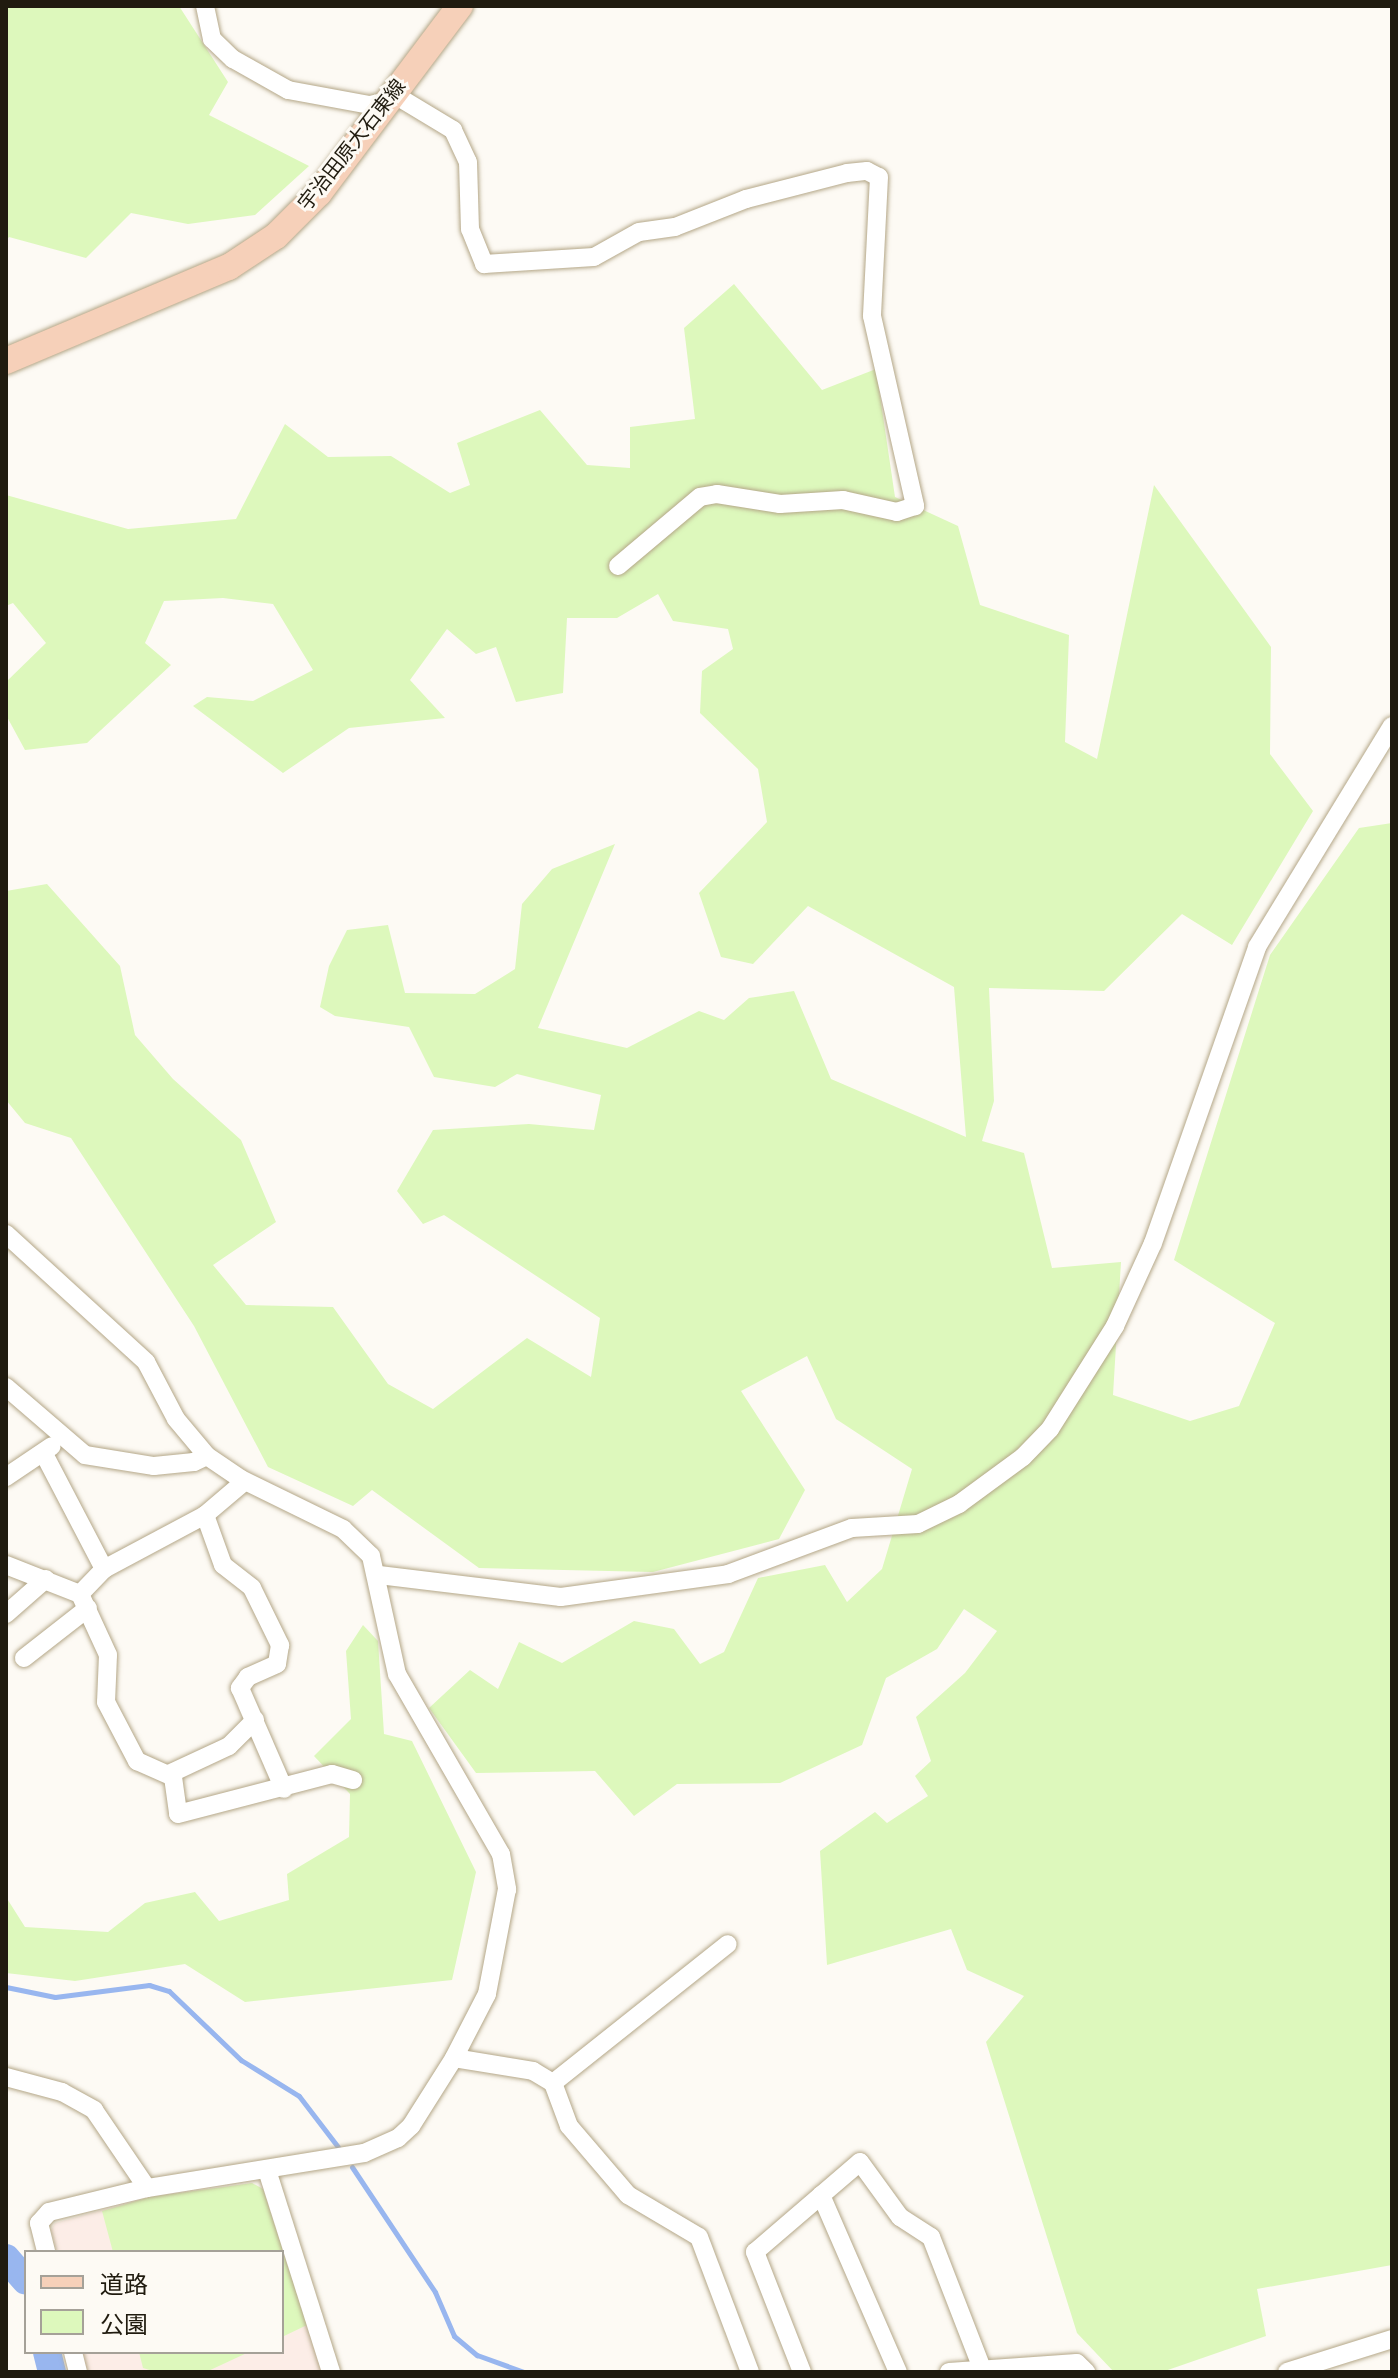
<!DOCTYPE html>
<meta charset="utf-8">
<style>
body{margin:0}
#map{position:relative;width:1398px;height:2378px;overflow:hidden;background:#fdfaf4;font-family:Signika,"Noto Sans JP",sans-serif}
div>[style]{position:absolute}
.commercial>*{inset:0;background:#fcede7}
.green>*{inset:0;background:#ddf8bc}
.stream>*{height:5px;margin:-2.5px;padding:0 2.5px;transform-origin:2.5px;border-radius:2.5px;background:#98b6ef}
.river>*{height:28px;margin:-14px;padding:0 14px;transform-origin:14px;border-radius:14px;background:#98b6ef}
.roads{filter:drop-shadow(0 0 2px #b4a788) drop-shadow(0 0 2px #b4a788)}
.minor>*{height:18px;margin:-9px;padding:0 9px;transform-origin:9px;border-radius:9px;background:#fff}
.secondary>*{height:26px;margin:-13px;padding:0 13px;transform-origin:13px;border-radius:13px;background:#f6d0b9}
span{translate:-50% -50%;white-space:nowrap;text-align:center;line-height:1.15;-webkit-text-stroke:6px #fdfaf4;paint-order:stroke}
.street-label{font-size:20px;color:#201b0f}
.frame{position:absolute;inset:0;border:8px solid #201b0f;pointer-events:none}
.legend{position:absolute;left:24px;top:2250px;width:260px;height:104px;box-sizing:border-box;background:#fdfaf4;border:2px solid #a5a198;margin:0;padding:10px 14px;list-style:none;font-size:24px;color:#201b0f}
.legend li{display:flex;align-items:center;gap:16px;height:40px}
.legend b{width:40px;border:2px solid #a5a198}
</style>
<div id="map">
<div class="commercial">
<i style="clip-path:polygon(252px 2183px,263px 2189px,323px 2372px,86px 2372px,81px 2352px,282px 2352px,282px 2252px,57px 2252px,51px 2230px,55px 2223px,150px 2197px)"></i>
</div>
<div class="green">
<i style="clip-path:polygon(6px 6px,179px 6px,228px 82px,209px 115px,309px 166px,255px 215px,188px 224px,131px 213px,86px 258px,9px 237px,6px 241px)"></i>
<i style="clip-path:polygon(734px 284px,822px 390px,876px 369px,895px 497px,958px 526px,980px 605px,1069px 635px,1065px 742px,1097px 759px,1154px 485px,1271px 647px,1270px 754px,1313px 811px,1232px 945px,1182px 914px,1104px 991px,989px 988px,994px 1101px,982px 1141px,1024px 1153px,1052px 1268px,1121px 1262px,1113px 1395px,1190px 1421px,1239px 1406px,1275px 1323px,1174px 1260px,1270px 955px,1359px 828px,1392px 823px,1392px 2265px,1257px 2289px,1266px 2336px,1162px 2372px,1114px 2372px,1077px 2333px,986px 2042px,1024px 1996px,967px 1970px,951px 1929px,827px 1965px,820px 1851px,875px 1812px,887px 1823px,928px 1796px,915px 1776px,931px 1761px,916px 1717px,965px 1673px,997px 1631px,964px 1609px,937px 1649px,886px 1678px,862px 1745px,780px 1783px,677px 1784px,634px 1816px,595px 1771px,476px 1773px,429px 1708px,470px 1670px,498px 1689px,519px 1642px,562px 1663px,634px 1621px,674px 1629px,700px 1664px,724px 1652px,758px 1578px,825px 1565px,847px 1602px,882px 1569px,912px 1469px,836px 1419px,807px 1356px,741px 1391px,805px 1490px,779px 1539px,653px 1572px,479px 1568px,372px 1490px,353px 1506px,268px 1467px,194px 1326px,71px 1138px,25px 1123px,6px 1100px,6px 891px,47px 884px,120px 966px,135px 1035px,173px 1079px,241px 1140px,276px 1222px,213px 1265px,246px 1305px,333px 1307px,388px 1384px,433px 1409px,527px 1338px,591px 1377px,600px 1318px,444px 1215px,423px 1224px,397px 1191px,433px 1130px,529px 1124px,594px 1130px,601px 1095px,517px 1074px,495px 1087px,434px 1077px,409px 1027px,335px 1016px,320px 1007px,329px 966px,347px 930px,388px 925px,405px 993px,475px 994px,515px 969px,522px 904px,552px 869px,615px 844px,538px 1028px,627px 1048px,699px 1011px,724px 1020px,749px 998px,794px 991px,831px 1079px,966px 1137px,954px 987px,808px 906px,753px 964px,721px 957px,699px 893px,767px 822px,758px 769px,700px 713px,702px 671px,733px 649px,728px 629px,673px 621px,658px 594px,617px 618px,567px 618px,563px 693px,516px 702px,496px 647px,476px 654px,447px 629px,410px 680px,445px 718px,349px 728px,283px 773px,193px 706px,207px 697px,253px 701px,313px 670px,273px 604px,223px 598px,164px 601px,145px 643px,171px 665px,87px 743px,25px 750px,6px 715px,6px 682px,46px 643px,13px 603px,6px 606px,6px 495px,128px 529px,236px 519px,285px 424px,328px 457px,391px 456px,450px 493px,470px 485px,457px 443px,540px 410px,587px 465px,630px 468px,630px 427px,695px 419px,684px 328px)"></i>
<i style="clip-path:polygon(363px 1625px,378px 1641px,384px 1734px,412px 1741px,476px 1872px,452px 1980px,245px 2002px,185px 1964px,75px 1981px,6px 1973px,6px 1897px,25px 1927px,108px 1932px,145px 1903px,195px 1892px,219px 1921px,289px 1900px,287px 1874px,349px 1837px,350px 1794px,314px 1756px,351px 1719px,346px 1651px)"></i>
<i style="clip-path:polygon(252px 2183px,263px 2189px,307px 2325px,282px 2337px,282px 2252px,113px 2252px,102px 2211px,150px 2197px)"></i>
<i style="clip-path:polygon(139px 2352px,249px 2352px,206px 2372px,156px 2372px,143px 2368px)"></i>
</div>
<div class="stream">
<i style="left:6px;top:1987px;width:50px;rotate:11.5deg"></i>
<i style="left:55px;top:1997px;width:95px;rotate:-7.3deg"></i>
<i style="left:149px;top:1985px;width:21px;rotate:17deg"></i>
<i style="left:169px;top:1991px;width:100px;rotate:43.8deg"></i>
<i style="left:241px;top:2060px;width:68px;rotate:31.8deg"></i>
<i style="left:299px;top:2096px;width:64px;rotate:52.6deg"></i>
<i style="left:352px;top:2167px;width:150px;rotate:56.4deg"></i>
<i style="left:435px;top:2292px;width:48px;rotate:66.6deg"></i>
<i style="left:454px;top:2336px;width:30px;rotate:40deg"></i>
<i style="left:477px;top:2355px;width:50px;rotate:19.9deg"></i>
</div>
<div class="river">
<i style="left:6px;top:2258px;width:30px;rotate:49deg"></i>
<i style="left:47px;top:2352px;width:21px;rotate:76deg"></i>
</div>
<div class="roads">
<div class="minor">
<i style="left:205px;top:6px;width:34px;rotate:78deg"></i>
<i style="left:212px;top:39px;width:29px;rotate:44deg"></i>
<i style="left:233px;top:59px;width:63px;rotate:29.4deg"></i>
<i style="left:288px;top:90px;width:83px;rotate:10.4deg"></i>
<i style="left:370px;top:105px;width:31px;rotate:-13deg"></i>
<i style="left:400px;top:98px;width:62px;rotate:31.1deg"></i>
<i style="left:453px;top:130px;width:35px;rotate:65deg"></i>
<i style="left:468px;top:162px;width:67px;rotate:88.3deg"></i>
<i style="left:470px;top:229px;width:38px;rotate:68deg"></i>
<i style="left:484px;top:264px;width:110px;rotate:-3.6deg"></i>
<i style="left:594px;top:257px;width:51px;rotate:-29.1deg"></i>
<i style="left:639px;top:232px;width:36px;rotate:-8deg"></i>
<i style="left:675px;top:227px;width:76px;rotate:-21.5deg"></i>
<i style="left:746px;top:199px;width:104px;rotate:-14.4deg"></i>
<i style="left:847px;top:173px;width:20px;rotate:-6deg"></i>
<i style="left:867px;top:171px;width:13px;rotate:27deg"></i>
<i style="left:879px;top:177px;width:139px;rotate:92.9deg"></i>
<i style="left:872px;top:316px;width:195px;rotate:77.2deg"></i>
<i style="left:915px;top:506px;width:19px;rotate:162deg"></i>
<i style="left:897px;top:512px;width:55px;rotate:-167.5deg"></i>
<i style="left:843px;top:500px;width:63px;rotate:176.4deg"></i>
<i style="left:780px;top:504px;width:64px;rotate:-171deg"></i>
<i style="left:717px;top:494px;width:17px;rotate:170deg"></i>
<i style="left:700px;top:497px;width:107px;rotate:139.9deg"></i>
<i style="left:6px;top:1234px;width:190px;rotate:42.4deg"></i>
<i style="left:146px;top:1362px;width:64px;rotate:62.2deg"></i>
<i style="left:176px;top:1419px;width:48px;rotate:50deg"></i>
<i style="left:207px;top:1456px;width:41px;rotate:34.1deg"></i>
<i style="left:241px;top:1479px;width:114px;rotate:26.1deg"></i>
<i style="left:343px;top:1529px;width:39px;rotate:44deg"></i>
<i style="left:371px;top:1556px;width:121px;rotate:77.6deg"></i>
<i style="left:397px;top:1674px;width:208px;rotate:60deg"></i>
<i style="left:501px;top:1854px;width:36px;rotate:80deg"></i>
<i style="left:507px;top:1889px;width:107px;rotate:100.8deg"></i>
<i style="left:487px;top:1994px;width:72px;rotate:117.3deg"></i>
<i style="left:454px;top:2058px;width:80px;rotate:122.3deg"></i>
<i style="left:411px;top:2126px;width:18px;rotate:137deg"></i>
<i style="left:398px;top:2138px;width:37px;rotate:156deg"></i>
<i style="left:364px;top:2153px;width:220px;rotate:170.8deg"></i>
<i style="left:147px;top:2188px;width:101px;rotate:166.2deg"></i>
<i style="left:49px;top:2212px;width:15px;rotate:132deg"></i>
<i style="left:39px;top:2223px;width:30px;rotate:76deg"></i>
<i style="left:6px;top:1387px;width:104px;rotate:40.7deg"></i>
<i style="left:85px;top:1455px;width:70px;rotate:9.1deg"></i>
<i style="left:154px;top:1466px;width:40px;rotate:-5.7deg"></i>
<i style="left:194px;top:1462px;width:14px;rotate:-25deg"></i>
<i style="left:44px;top:1454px;width:130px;rotate:62.4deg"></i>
<i style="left:6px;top:1477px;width:55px;rotate:-34deg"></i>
<i style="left:205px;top:1515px;width:53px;rotate:70.2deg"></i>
<i style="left:223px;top:1565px;width:37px;rotate:38deg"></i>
<i style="left:252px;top:1588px;width:64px;rotate:63.8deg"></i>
<i style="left:280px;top:1645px;width:19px;rotate:99deg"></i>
<i style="left:277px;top:1664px;width:32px;rotate:156deg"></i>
<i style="left:248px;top:1677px;width:14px;rotate:126deg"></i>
<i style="left:240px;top:1688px;width:110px;rotate:66.5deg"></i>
<i style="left:6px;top:1565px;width:79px;rotate:21.4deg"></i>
<i style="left:80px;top:1594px;width:67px;rotate:65.3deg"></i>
<i style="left:108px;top:1655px;width:47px;rotate:92.4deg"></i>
<i style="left:106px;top:1702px;width:67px;rotate:62.3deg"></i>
<i style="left:137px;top:1761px;width:39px;rotate:24deg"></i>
<i style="left:173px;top:1777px;width:37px;rotate:82deg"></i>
<i style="left:178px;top:1814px;width:159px;rotate:-14.6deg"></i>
<i style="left:332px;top:1774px;width:22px;rotate:16deg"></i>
<i style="left:379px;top:1575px;width:183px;rotate:6.9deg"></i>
<i style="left:561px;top:1597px;width:169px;rotate:-7.8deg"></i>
<i style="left:728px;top:1574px;width:132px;rotate:-20.4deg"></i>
<i style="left:852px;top:1528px;width:66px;rotate:-3.5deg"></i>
<i style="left:918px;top:1524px;width:46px;rotate:-26deg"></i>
<i style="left:959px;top:1504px;width:79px;rotate:-36.3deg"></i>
<i style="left:1023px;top:1457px;width:39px;rotate:-46deg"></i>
<i style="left:1050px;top:1429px;width:122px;rotate:-57.7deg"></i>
<i style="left:1115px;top:1326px;width:91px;rotate:-65.4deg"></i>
<i style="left:1153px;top:1243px;width:314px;rotate:-70.6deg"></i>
<i style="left:1257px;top:947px;width:259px;rotate:-58.6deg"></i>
<i style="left:80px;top:1594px;width:35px;rotate:-46deg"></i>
<i style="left:104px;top:1569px;width:115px;rotate:-28.1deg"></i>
<i style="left:205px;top:1515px;width:52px;rotate:-40.4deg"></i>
<i style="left:6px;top:1614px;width:53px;rotate:-41.2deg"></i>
<i style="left:24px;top:1658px;width:81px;rotate:-38deg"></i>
<i style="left:169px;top:1774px;width:66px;rotate:-25deg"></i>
<i style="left:229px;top:1746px;width:37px;rotate:-45deg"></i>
<i style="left:454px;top:2058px;width:80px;rotate:9.3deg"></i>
<i style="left:533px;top:2071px;width:23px;rotate:31deg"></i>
<i style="left:553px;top:2083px;width:46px;rotate:69.6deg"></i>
<i style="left:569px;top:2126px;width:91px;rotate:49.5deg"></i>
<i style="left:628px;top:2195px;width:82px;rotate:30.6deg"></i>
<i style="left:699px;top:2237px;width:144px;rotate:69.3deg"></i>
<i style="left:6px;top:2077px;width:58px;rotate:15deg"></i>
<i style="left:62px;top:2092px;width:37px;rotate:29deg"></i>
<i style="left:94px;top:2110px;width:94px;rotate:55.8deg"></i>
<i style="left:553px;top:2083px;width:223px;rotate:-38.5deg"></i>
<i style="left:267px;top:2170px;width:212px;rotate:72.4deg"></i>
<i style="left:821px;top:2195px;width:193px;rotate:66.5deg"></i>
<i style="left:73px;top:2352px;width:21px;rotate:76deg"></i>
<i style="left:802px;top:2372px;width:129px;rotate:-111.4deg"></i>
<i style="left:755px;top:2252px;width:138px;rotate:-40.6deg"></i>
<i style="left:860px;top:2162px;width:68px;rotate:54deg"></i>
<i style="left:900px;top:2217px;width:37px;rotate:33deg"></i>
<i style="left:931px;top:2237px;width:144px;rotate:68.8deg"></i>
<i style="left:949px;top:2372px;width:128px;rotate:-4deg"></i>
<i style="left:1077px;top:2363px;width:13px;rotate:45deg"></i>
<i style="left:1287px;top:2372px;width:110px;rotate:-17.4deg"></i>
</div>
<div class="secondary">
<i style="left:6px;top:361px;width:242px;rotate:-22.9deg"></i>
<i style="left:229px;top:267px;width:56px;rotate:-33.4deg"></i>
<i style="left:276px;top:236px;width:61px;rotate:-45deg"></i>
<i style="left:319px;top:193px;width:234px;rotate:-53deg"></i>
</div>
</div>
<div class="street-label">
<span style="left:352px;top:145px;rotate:-52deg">宇治田原大石東線</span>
</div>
<div class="frame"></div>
<ul class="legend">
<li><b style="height:10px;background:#f6d0b9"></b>道路</li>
<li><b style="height:22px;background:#ddf8bc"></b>公園</li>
</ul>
</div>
